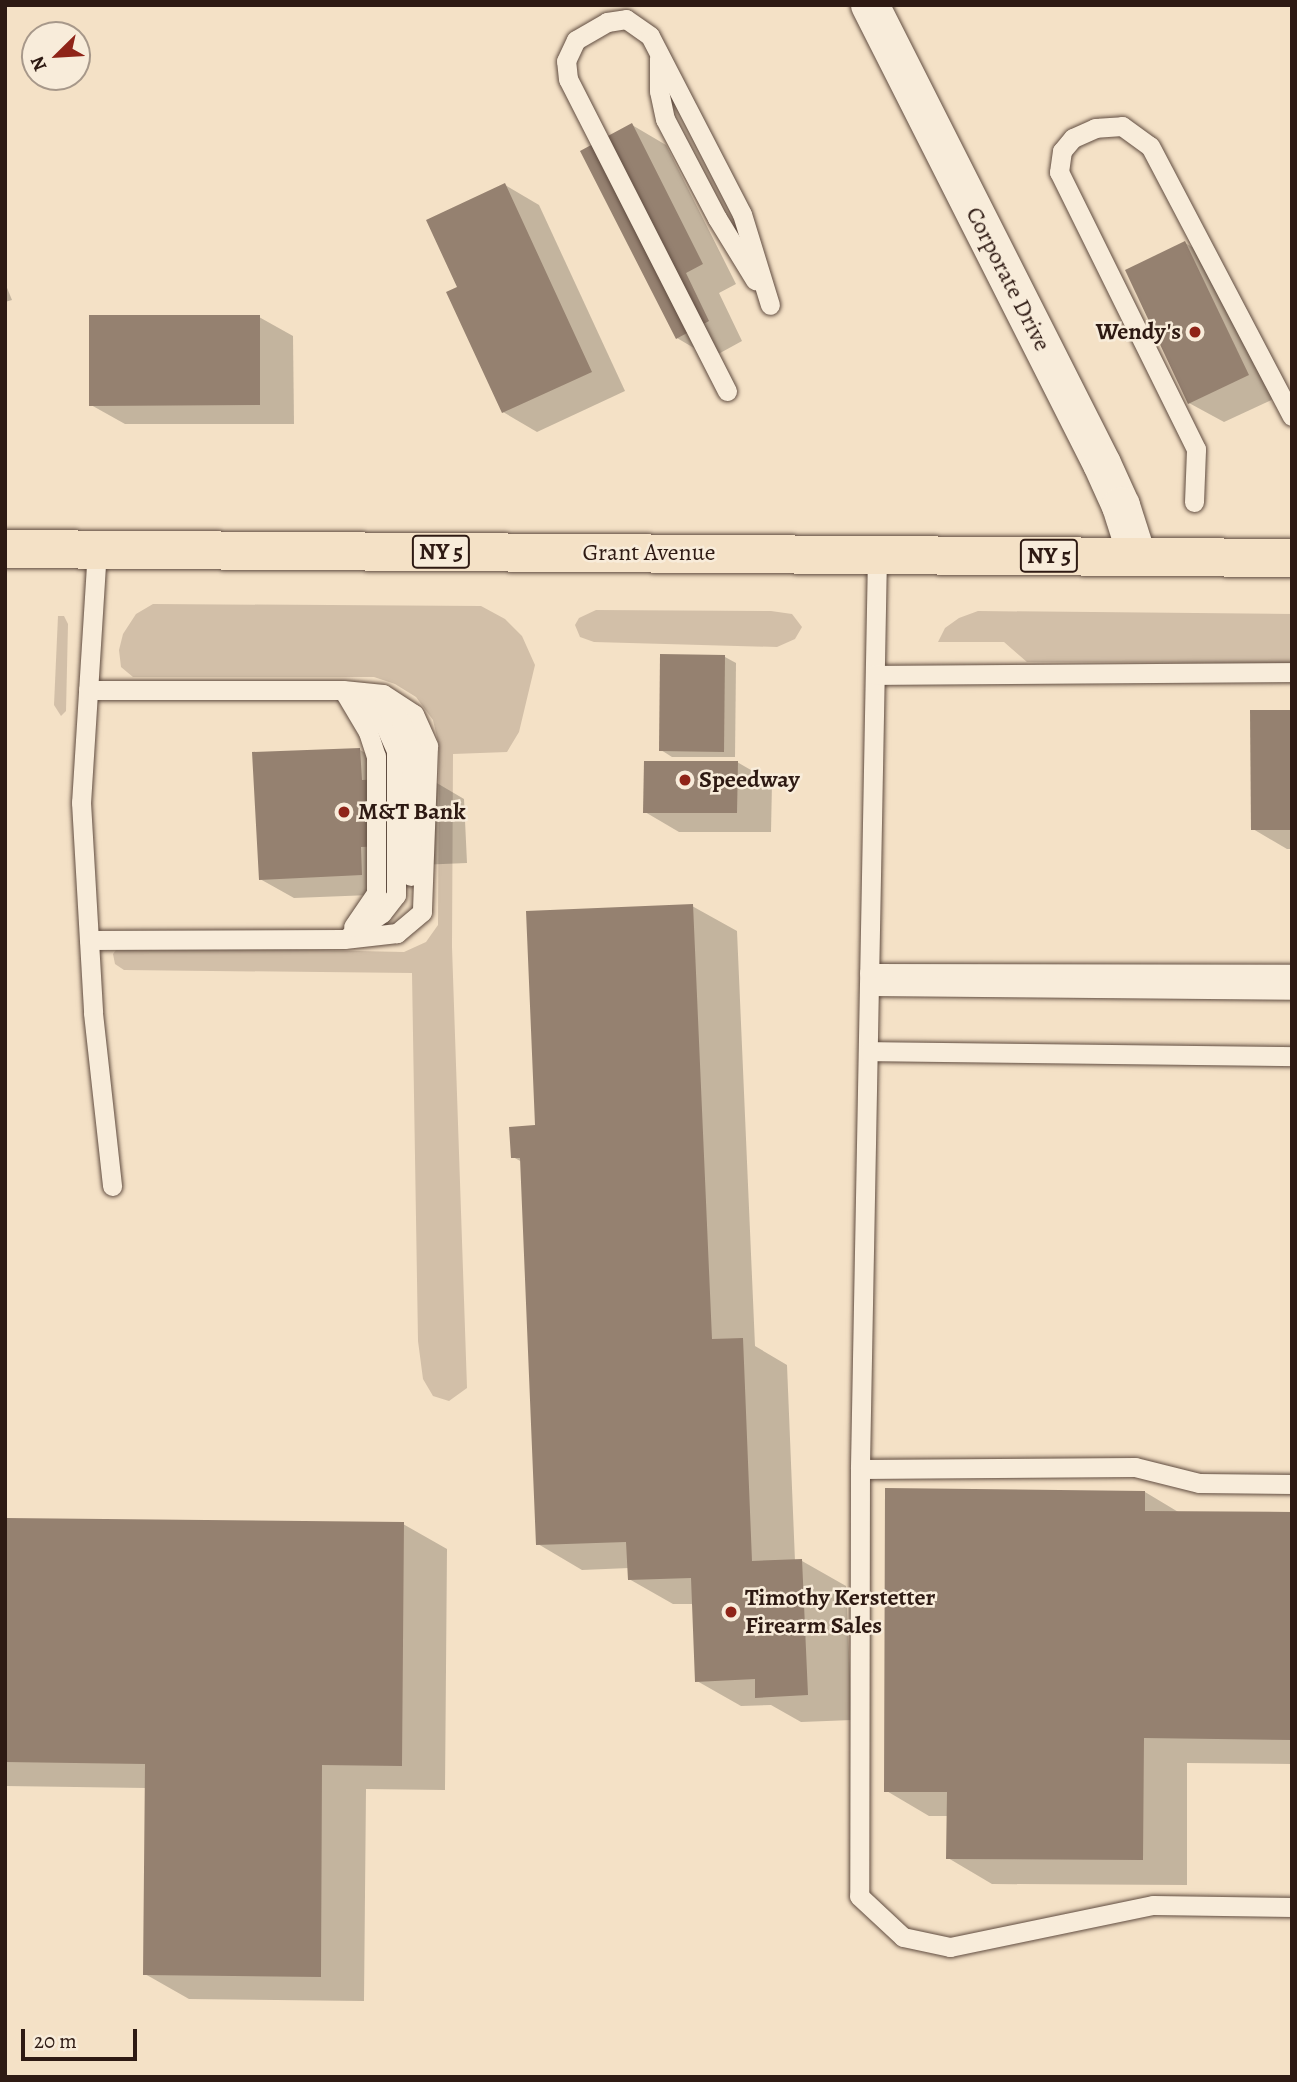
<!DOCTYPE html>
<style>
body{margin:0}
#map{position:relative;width:1297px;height:2082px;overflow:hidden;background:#f4e1c6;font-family:Alegreya,serif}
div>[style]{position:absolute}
.green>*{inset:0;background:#d2bfa8}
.shadow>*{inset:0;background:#0003}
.building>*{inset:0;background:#958170}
.roads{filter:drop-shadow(0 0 2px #604c40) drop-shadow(0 0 2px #604c40)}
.lane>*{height:19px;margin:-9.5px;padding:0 9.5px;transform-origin:9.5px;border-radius:9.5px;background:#f8ecda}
.street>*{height:38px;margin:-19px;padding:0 19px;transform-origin:19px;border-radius:19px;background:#f8ecda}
.highway>*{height:38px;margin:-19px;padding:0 19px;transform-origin:19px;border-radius:19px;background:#f4e1c6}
.dots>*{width:19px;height:19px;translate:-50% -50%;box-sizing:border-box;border:4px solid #f8ecda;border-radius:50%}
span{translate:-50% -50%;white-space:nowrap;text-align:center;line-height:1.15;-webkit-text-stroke:5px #f8ecda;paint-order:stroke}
.shield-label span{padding:2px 5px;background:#f8ecda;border:2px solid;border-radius:5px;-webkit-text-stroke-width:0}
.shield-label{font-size:23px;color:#2e1a13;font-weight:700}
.street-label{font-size:24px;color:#2e1a13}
.poi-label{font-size:24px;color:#2e1a13;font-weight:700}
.right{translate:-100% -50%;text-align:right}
.left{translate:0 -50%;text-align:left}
.frame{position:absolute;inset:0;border:7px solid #2e1a13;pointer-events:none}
.north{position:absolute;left:21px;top:21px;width:70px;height:70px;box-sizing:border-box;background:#f8ecda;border:2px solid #a7988a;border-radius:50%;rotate:246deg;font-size:19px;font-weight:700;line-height:28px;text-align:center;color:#2e1a13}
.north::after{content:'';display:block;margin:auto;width:24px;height:32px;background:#8f2418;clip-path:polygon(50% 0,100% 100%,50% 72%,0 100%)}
.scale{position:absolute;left:21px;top:2029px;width:116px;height:32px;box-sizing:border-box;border:4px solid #2e1a13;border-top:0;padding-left:9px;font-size:21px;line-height:24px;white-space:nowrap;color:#2e1a13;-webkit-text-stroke:5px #f8ecda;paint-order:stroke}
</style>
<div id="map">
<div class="green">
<i style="clip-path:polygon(153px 604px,481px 606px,505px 619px,522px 636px,535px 665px,519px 732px,507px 752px,453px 754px,452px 947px,467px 1388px,449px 1401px,433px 1396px,423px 1379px,418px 1341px,412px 973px,124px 970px,115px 964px,113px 954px,119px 946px,404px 952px,426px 942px,438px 925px,439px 746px,433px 720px,416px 697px,395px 684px,374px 677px,133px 677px,121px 667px,119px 650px,123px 634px,136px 614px)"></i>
<i style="clip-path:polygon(596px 610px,771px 611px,792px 614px,802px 627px,795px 639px,777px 647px,594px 642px,580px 637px,575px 625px,579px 618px)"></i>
<i style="clip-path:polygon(978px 611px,1292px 614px,1292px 663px,1027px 662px,1004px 642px,938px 642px,945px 628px,959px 618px)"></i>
<i style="clip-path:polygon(58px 616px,64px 616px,68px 624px,66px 711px,61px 716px,54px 705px)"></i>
</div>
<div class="shadow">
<i style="clip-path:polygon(632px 125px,666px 145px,736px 284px,719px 293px,742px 341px,711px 358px,677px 338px)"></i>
<i style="clip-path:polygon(505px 185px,539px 205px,625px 391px,537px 432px,503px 412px,460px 288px)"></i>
<i style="clip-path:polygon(1185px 243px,1219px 262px,1282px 395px,1224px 422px,1189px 403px)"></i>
<i style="clip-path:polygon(5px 283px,12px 300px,5px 302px)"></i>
<i style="clip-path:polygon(259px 317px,293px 336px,294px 424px,125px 424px,91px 405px)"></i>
<i style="clip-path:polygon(725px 657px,736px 663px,735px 757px,672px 757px,661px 750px)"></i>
<i style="clip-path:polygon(1292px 712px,1292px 849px,1287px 849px,1253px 829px)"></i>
<i style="clip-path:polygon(360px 750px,394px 769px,430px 779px,464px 799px,467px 863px,395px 866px,396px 894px,294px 898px,260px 879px)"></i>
<i style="clip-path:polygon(737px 762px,772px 782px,771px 832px,679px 832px,645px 812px)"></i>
<i style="clip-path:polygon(692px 906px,737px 931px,755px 1346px,787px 1365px,795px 1561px,802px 1561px,846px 1586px,852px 1720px,801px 1722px,771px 1705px,741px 1706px,697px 1681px,694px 1604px,673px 1604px,629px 1579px,629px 1568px,582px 1570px,538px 1544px,522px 1162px,513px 1157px,537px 1127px)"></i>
<i style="clip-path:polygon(1145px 1492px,1180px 1513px,1292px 1514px,1292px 1764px,1187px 1763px,1187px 1885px,992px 1884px,948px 1858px,948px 1816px,929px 1816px,885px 1790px)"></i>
<i style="clip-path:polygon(5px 1519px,403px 1524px,447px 1549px,445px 1790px,366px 1789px,364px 2001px,189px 1999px,145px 1974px,146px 1788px,5px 1786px)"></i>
</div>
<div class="building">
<i style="clip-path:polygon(632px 123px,703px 264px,686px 273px,709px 321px,676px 339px,580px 151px)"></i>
<i style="clip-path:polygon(505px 183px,592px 372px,502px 413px,446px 292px,457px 287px,426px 220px)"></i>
<i style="clip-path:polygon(1185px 241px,1249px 375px,1188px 404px,1125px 270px)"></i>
<i style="clip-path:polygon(89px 315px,260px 315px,260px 405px,89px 406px)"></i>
<i style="clip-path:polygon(660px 654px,725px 655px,724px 752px,659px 751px)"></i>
<i style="clip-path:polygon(1250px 710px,1292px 710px,1292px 830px,1251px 830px)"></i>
<i style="clip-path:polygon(360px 748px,362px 780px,431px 777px,434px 844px,361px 847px,362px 875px,259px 880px,252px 752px)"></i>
<i style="clip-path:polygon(644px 761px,738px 761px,737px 813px,643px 813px)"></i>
<i style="clip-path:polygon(693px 904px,712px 1339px,743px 1338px,752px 1561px,802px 1559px,808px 1695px,755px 1698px,755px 1679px,695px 1682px,691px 1578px,628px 1580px,626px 1542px,536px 1545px,520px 1158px,511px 1158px,509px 1127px,535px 1125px,526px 911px)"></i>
<i style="clip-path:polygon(885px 1488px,1145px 1491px,1145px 1511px,1292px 1512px,1292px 1740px,1144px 1738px,1143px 1860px,946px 1859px,947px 1792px,884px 1792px)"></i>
<i style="clip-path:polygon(5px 1518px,404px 1522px,402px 1766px,322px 1765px,321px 1977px,143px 1975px,145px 1764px,5px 1762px)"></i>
</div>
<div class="roads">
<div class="lane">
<i style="left:659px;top:58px;width:33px;rotate:90deg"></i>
<i style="left:659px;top:91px;width:29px;rotate:78deg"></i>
<i style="left:665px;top:119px;width:112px;rotate:62.3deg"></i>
<i style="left:717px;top:218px;width:73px;rotate:58.5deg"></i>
<i style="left:727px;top:391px;width:350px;rotate:-117deg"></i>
<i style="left:568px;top:79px;width:18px;rotate:-96deg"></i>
<i style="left:566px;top:61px;width:23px;rotate:-65deg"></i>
<i style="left:576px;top:40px;width:36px;rotate:-30deg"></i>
<i style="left:607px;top:22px;width:19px;rotate:-9deg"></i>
<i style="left:626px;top:19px;width:29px;rotate:35deg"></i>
<i style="left:650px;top:36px;width:200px;rotate:62.7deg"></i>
<i style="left:742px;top:214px;width:95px;rotate:72.9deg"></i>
<i style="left:1194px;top:502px;width:53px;rotate:-87.8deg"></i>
<i style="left:1196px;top:449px;width:309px;rotate:-116.3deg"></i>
<i style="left:1059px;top:172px;width:21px;rotate:-82deg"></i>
<i style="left:1062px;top:151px;width:17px;rotate:-50deg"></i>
<i style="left:1073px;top:138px;width:24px;rotate:-24deg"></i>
<i style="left:1095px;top:128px;width:27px;rotate:-4deg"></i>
<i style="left:1122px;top:126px;width:34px;rotate:36deg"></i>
<i style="left:1150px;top:146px;width:305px;rotate:62.3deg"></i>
<i style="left:97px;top:549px;width:254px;rotate:93.6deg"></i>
<i style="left:81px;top:802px;width:211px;rotate:86.7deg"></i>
<i style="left:93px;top:1013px;width:174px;rotate:83.7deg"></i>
<i style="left:877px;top:555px;width:914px;rotate:91.07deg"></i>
<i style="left:860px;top:1469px;width:427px;rotate:90.1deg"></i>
<i style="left:859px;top:1896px;width:60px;rotate:43deg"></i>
<i style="left:903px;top:1937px;width:48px;rotate:12deg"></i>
<i style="left:950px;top:1947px;width:207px;rotate:-11.7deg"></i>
<i style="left:1153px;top:1905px;width:139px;rotate:0.8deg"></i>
<i style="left:875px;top:675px;width:417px;rotate:-0.4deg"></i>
<i style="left:88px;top:690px;width:255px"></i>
<i style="left:343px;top:690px;width:40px;rotate:5.7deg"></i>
<i style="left:383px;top:694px;width:37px;rotate:33deg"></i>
<i style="left:414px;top:714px;width:35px;rotate:66deg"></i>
<i style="left:428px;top:746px;width:166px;rotate:92.1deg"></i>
<i style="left:422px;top:912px;width:33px;rotate:140deg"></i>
<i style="left:397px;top:933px;width:53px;rotate:173.5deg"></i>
<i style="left:344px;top:939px;width:255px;rotate:179.8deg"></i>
<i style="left:346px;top:692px;width:27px;rotate:33deg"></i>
<i style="left:369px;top:707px;width:25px;rotate:50deg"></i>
<i style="left:385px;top:726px;width:27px;rotate:66deg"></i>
<i style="left:396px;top:751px;width:144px;rotate:90deg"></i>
<i style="left:396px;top:895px;width:23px;rotate:128deg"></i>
<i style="left:382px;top:913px;width:42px;rotate:144.8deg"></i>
<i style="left:346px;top:695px;width:43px;rotate:59.3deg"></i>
<i style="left:368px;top:732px;width:25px;rotate:72deg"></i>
<i style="left:376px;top:756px;width:137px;rotate:90deg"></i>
<i style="left:376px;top:893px;width:41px;rotate:124.1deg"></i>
<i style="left:384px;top:706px;width:23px;rotate:41deg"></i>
<i style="left:401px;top:721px;width:30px;rotate:69deg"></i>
<i style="left:412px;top:749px;width:127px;rotate:90.5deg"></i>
<i style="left:869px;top:973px;width:423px;rotate:0.1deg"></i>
<i style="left:869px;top:986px;width:423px;rotate:0.5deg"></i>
<i style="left:868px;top:1051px;width:424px;rotate:0.7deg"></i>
<i style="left:860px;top:1469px;width:275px;rotate:-0.4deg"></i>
<i style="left:1135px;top:1467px;width:66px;rotate:14deg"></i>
<i style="left:1199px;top:1483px;width:93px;rotate:0.6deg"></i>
</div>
<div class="street">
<i style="left:870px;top:5px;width:514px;rotate:63.19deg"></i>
<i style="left:1102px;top:464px;width:46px;rotate:65.7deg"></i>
<i style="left:1121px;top:506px;width:52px;rotate:72.3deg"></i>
</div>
<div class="highway">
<i style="left:5px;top:549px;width:1287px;rotate:0.4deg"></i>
</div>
</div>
<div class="dots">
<i style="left:1195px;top:332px;background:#8f2418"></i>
<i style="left:685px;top:780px;background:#8f2418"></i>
<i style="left:344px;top:812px;background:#8f2418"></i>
<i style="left:731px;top:1612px;background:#8f2418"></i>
</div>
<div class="shield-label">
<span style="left:441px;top:552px">NY 5</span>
<span style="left:1049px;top:556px">NY 5</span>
</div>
<div class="street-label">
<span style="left:1008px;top:279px;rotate:63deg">Corporate Drive</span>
<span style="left:649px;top:553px">Grant Avenue</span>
</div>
<div class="poi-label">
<span class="right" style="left:1181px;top:332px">Wendy's</span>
<span class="left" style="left:699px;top:780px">Speedway</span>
<span class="left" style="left:358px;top:812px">M&amp;T Bank</span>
<span class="left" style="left:745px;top:1612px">Timothy Kerstetter<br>Firearm Sales</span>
</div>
<div class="frame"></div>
<div class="north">N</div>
<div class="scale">20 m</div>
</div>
